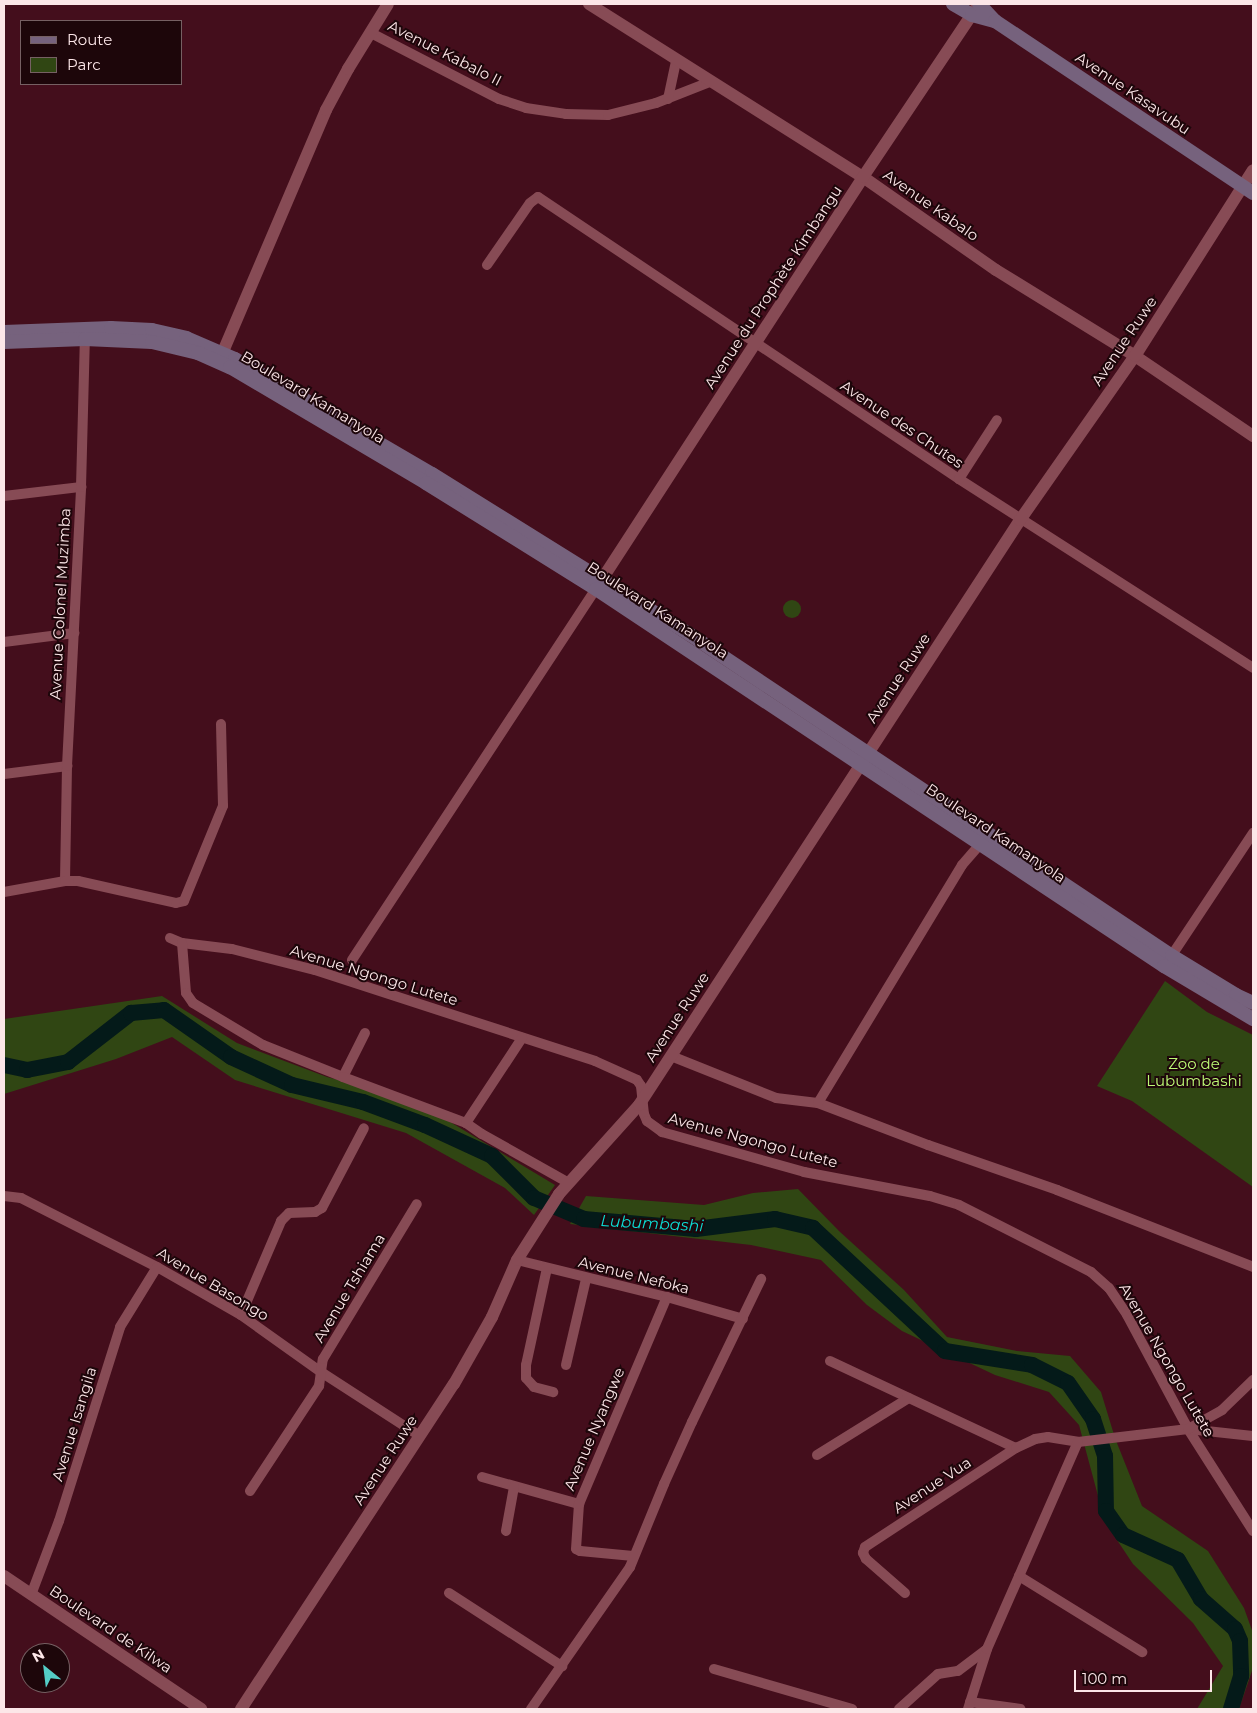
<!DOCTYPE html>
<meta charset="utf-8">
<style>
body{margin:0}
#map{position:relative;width:1257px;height:1713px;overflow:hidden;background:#440e1c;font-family:Montserrat,sans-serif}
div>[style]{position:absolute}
.green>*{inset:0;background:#304613}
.round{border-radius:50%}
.river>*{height:16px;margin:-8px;padding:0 8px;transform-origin:8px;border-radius:8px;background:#041a19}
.minor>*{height:10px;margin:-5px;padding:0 5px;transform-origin:5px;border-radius:5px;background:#874b55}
.tertiary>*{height:12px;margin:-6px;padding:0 6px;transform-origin:6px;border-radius:6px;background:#874b55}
.secondary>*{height:14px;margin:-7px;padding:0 7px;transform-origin:7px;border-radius:7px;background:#76627d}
span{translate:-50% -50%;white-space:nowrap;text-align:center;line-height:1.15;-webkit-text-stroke:4px #1d060a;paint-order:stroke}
.street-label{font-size:15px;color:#fce6e8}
.park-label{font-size:15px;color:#bdfa76}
.water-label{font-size:16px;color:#0bdcd4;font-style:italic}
.frame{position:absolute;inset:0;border:5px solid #fce6e8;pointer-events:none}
.legend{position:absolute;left:20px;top:20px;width:162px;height:65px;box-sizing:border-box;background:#1d060a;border:1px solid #766063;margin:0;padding:6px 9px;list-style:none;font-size:15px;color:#fce6e8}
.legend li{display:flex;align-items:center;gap:10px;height:25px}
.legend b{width:25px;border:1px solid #766063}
.north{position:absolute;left:20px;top:1643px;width:50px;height:50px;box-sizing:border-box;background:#1d060a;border:1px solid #766063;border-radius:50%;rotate:331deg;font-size:14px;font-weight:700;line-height:20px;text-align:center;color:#fce6e8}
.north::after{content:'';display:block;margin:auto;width:18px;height:22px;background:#54cdc6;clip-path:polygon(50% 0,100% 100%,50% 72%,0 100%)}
.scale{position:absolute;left:1074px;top:1670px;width:138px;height:22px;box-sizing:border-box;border:2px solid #fce6e8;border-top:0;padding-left:6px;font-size:15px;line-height:18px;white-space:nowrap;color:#fce6e8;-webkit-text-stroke:4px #1d060a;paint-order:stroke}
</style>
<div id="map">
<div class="green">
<i class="round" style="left:783px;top:600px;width:18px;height:18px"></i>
<i style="clip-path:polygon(1165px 981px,1207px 1012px,1253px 1035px,1253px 1187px,1132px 1101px,1097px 1086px)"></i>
<i style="clip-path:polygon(162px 996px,237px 1043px,327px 1077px,412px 1099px,555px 1185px,534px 1215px,505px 1188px,406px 1133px,235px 1080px,172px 1037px,116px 1059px,4px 1094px,4px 1019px)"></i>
<i style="clip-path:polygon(798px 1189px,839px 1231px,904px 1290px,947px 1337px,1017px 1351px,1070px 1356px,1101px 1392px,1115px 1438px,1142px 1506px,1208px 1551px,1244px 1608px,1253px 1633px,1253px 1668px,1239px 1709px,1197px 1709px,1223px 1666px,1193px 1623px,1133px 1564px,1105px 1522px,1079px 1425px,1049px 1392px,995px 1375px,902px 1331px,867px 1305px,821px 1260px,751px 1245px,570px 1224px,586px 1196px,704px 1205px,753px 1193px)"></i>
</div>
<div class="river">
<i style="left:4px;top:1065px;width:24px;rotate:12deg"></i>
<i style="left:27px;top:1070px;width:42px;rotate:-11deg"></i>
<i style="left:68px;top:1062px;width:80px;rotate:-37.9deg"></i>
<i style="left:131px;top:1013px;width:33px;rotate:-5deg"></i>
<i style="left:164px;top:1010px;width:82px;rotate:35deg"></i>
<i style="left:231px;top:1057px;width:67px;rotate:24.7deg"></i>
<i style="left:292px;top:1085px;width:73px;rotate:13.5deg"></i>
<i style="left:363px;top:1102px;width:66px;rotate:20.4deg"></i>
<i style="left:425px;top:1125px;width:74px;rotate:24.8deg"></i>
<i style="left:492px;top:1156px;width:59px;rotate:45deg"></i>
<i style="left:534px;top:1198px;width:54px;rotate:22.8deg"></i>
<i style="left:584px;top:1219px;width:112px;rotate:5.1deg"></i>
<i style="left:696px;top:1229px;width:80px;rotate:-7.2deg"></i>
<i style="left:775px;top:1219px;width:39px;rotate:13deg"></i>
<i style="left:813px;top:1228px;width:180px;rotate:43deg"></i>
<i style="left:945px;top:1351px;width:88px;rotate:9.1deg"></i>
<i style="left:1032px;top:1365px;width:40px;rotate:26.6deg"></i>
<i style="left:1068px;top:1383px;width:44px;rotate:55.2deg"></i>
<i style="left:1093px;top:1419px;width:39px;rotate:72deg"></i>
<i style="left:1105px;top:1456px;width:55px;rotate:89deg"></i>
<i style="left:1106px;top:1511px;width:29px;rotate:55deg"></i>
<i style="left:1123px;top:1535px;width:60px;rotate:24.4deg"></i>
<i style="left:1178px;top:1560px;width:45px;rotate:59.5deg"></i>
<i style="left:1201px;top:1599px;width:45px;rotate:41.4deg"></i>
<i style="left:1235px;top:1629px;width:13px;rotate:67deg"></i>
<i style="left:1240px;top:1641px;width:35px;rotate:88deg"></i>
<i style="left:1241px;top:1676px;width:34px;rotate:107deg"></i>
</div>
<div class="minor">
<i style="left:371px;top:33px;width:144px;rotate:27.3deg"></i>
<i style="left:499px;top:99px;width:28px;rotate:18deg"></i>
<i style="left:526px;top:108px;width:40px;rotate:8.5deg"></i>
<i style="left:566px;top:114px;width:42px;rotate:1.4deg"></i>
<i style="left:608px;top:115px;width:49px;rotate:-14deg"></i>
<i style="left:656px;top:103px;width:58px;rotate:-21.3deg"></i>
<i style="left:668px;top:99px;width:40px;rotate:-78deg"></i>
<i style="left:487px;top:265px;width:75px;rotate:-55.3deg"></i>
<i style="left:530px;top:203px;width:10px;rotate:-37deg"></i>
<i style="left:538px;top:197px;width:507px;rotate:33.82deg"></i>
<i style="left:959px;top:479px;width:350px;rotate:32.7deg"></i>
<i style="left:959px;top:479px;width:70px;rotate:-57.2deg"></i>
<i style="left:4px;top:496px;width:78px;rotate:-6.7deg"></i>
<i style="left:4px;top:642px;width:71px;rotate:-7.3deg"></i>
<i style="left:4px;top:774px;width:64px;rotate:-7.2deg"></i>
<i style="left:65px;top:881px;width:115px;rotate:-89deg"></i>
<i style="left:67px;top:766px;width:279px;rotate:-87.1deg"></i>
<i style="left:81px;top:487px;width:155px;rotate:-88.5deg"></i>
<i style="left:4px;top:892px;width:62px;rotate:-10.2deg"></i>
<i style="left:65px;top:881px;width:13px"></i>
<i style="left:78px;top:881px;width:100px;rotate:12.7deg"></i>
<i style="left:176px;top:903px;width:8px;rotate:-14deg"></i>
<i style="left:184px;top:901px;width:103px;rotate:-67.7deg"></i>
<i style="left:223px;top:806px;width:82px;rotate:-91.4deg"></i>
<i style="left:170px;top:938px;width:13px;rotate:23deg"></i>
<i style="left:182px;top:943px;width:50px;rotate:6.8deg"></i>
<i style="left:232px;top:949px;width:86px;rotate:14.2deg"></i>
<i style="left:315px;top:970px;width:294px;rotate:18deg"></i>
<i style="left:595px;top:1061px;width:46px;rotate:24.3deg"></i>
<i style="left:637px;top:1080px;width:7px;rotate:56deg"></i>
<i style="left:641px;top:1086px;width:28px;rotate:84deg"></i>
<i style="left:644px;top:1114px;width:8px;rotate:67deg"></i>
<i style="left:647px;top:1121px;width:19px;rotate:36deg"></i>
<i style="left:662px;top:1132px;width:148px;rotate:15.7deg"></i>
<i style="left:804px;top:1172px;width:128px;rotate:10.8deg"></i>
<i style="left:930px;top:1196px;width:30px;rotate:17deg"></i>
<i style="left:959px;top:1205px;width:148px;rotate:26.9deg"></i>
<i style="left:1091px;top:1272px;width:24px;rotate:42deg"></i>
<i style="left:1109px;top:1288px;width:32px;rotate:56deg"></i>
<i style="left:1127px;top:1315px;width:129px;rotate:61.8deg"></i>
<i style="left:1188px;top:1429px;width:121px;rotate:57.5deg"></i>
<i style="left:182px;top:943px;width:50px;rotate:85.4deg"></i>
<i style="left:186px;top:993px;width:12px;rotate:55deg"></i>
<i style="left:193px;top:1003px;width:82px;rotate:31deg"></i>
<i style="left:263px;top:1045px;width:86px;rotate:21.8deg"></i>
<i style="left:352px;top:960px;width:444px;rotate:-56.7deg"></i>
<i style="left:1168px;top:961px;width:154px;rotate:-56.4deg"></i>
<i style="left:365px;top:1033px;width:49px;rotate:116.6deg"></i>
<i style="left:343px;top:1077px;width:131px;rotate:20.5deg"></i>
<i style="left:466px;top:1123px;width:19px;rotate:35deg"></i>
<i style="left:482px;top:1134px;width:100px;rotate:29.4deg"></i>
<i style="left:671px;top:1056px;width:113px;rotate:21.8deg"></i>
<i style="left:776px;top:1098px;width:42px;rotate:6.8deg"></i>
<i style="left:818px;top:1103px;width:118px;rotate:20.9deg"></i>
<i style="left:928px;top:1145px;width:137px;rotate:19.2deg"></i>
<i style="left:1057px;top:1190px;width:211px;rotate:21.4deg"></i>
<i style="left:818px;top:1103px;width:278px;rotate:-58.8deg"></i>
<i style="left:962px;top:865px;width:29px;rotate:-49deg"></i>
<i style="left:466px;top:1123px;width:102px;rotate:-56.6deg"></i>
<i style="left:4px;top:1196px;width:17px;rotate:7deg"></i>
<i style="left:21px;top:1198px;width:153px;rotate:26.9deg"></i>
<i style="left:157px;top:1267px;width:97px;rotate:29.7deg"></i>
<i style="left:241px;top:1315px;width:98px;rotate:35.5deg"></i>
<i style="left:321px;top:1372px;width:118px;rotate:32.9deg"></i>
<i style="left:517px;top:1260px;width:154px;rotate:13.9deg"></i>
<i style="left:667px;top:1297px;width:79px;rotate:16.1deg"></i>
<i style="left:547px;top:1268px;width:99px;rotate:102.2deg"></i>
<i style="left:526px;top:1365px;width:13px;rotate:90deg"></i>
<i style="left:526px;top:1378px;width:12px;rotate:48deg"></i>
<i style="left:534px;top:1387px;width:20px;rotate:15deg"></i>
<i style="left:241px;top:1315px;width:102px;rotate:-66.9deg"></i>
<i style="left:281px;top:1221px;width:11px;rotate:-45deg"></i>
<i style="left:289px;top:1213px;width:26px;rotate:-2deg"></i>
<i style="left:315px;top:1212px;width:8px;rotate:-30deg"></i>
<i style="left:322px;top:1208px;width:90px;rotate:-62.3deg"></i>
<i style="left:830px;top:1361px;width:205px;rotate:25.1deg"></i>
<i style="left:566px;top:1365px;width:88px;rotate:-76.9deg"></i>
<i style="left:1188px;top:1429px;width:65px;rotate:6.1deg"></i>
<i style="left:817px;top:1455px;width:108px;rotate:-31.8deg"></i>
<i style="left:482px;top:1477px;width:101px;rotate:15.6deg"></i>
<i style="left:250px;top:1491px;width:126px;rotate:-56.7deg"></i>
<i style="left:319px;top:1386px;width:27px;rotate:-82deg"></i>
<i style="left:323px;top:1359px;width:181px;rotate:-58.8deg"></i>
<i style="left:506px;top:1531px;width:45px;rotate:-79.7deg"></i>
<i style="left:633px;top:1556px;width:53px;rotate:-174.6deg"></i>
<i style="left:580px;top:1551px;width:4px;rotate:-153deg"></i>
<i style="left:576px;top:1549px;width:45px;rotate:-86.2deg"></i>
<i style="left:579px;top:1504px;width:225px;rotate:-67deg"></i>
<i style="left:1019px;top:1576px;width:145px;rotate:31.7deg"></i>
<i style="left:449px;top:1593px;width:135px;rotate:32.9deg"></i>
<i style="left:905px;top:1593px;width:52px;rotate:-138.9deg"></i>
<i style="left:866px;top:1559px;width:7px;rotate:-117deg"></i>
<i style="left:863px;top:1553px;width:6px;rotate:-72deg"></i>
<i style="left:865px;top:1547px;width:181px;rotate:-33.3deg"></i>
<i style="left:1016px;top:1448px;width:21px;rotate:-25deg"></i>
<i style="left:1035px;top:1439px;width:13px;rotate:-9deg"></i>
<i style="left:1048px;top:1437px;width:30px;rotate:9deg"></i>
<i style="left:1078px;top:1442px;width:111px;rotate:-6.7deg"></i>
<i style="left:1188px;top:1429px;width:39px;rotate:-29deg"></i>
<i style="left:1222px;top:1410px;width:43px;rotate:-44.1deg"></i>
<i style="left:31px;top:1595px;width:79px;rotate:-69.3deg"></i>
<i style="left:59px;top:1521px;width:203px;rotate:-72.5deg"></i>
<i style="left:120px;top:1327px;width:70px;rotate:-58.3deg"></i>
<i style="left:714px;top:1669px;width:144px;rotate:16.2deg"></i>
<i style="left:970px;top:1702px;width:51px;rotate:7.8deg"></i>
<i style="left:531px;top:1709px;width:173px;rotate:-55.1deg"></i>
<i style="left:630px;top:1567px;width:90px;rotate:-67.7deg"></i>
<i style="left:664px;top:1484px;width:68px;rotate:-65.7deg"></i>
<i style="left:692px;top:1422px;width:159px;rotate:-64.2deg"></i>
<i style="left:899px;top:1709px;width:52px;rotate:-41.9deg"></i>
<i style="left:938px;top:1674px;width:20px;rotate:-9deg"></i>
<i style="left:958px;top:1671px;width:36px;rotate:-37deg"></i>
<i style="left:968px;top:1709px;width:63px;rotate:-72.4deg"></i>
<i style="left:987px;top:1649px;width:226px;rotate:-66.3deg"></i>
</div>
<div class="tertiary">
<i style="left:589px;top:4px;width:324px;rotate:32.3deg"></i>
<i style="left:863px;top:177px;width:162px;rotate:35deg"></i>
<i style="left:996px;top:270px;width:163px;rotate:31.7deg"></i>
<i style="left:1135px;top:356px;width:143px;rotate:34.1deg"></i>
<i style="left:219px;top:361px;width:273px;rotate:-66.9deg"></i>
<i style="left:326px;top:110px;width:47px;rotate:-61.8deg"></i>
<i style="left:348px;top:69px;width:76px;rotate:-58.4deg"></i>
<i style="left:597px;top:587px;width:489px;rotate:-57deg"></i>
<i style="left:863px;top:177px;width:203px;rotate:-56.2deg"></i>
<i style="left:4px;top:1576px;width:238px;rotate:34deg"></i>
<i style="left:241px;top:1709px;width:389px;rotate:-56.8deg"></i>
<i style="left:454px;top:1384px;width:77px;rotate:-60.4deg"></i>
<i style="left:492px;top:1317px;width:62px;rotate:-66.3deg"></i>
<i style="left:517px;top:1260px;width:78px;rotate:-57.5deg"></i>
<i style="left:559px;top:1194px;width:120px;rotate:-48deg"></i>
<i style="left:639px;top:1105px;width:698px;rotate:-56.92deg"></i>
<i style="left:1020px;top:520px;width:200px;rotate:-55deg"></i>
<i style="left:1135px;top:356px;width:220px;rotate:-57.6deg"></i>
</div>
<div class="secondary">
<i style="left:953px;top:4px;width:22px;rotate:30deg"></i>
<i style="left:972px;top:15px;width:24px;rotate:15deg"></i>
<i style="left:979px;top:4px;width:23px;rotate:47deg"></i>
<i style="left:995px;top:21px;width:310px;rotate:33.7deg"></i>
<i style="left:4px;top:332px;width:107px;rotate:-2.1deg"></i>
<i style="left:111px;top:328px;width:41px;rotate:2.8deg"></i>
<i style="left:152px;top:330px;width:35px;rotate:13deg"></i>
<i style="left:186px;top:338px;width:53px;rotate:23.2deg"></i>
<i style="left:235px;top:359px;width:228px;rotate:30.3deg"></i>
<i style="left:432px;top:474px;width:303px;rotate:31.9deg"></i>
<i style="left:689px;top:634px;width:580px;rotate:33.69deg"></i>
<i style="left:1172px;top:956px;width:75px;rotate:31.4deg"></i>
<i style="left:1236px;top:995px;width:19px;rotate:25deg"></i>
<i style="left:4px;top:342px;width:81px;rotate:-2.1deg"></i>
<i style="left:85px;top:339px;width:67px;rotate:2.6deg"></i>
<i style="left:152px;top:342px;width:47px;rotate:13.4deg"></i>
<i style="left:198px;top:353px;width:35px;rotate:24deg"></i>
<i style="left:230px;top:367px;width:228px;rotate:30.6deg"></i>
<i style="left:426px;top:483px;width:200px;rotate:31.9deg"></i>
<i style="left:596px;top:589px;width:682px;rotate:33.57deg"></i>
<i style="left:1164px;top:966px;width:104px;rotate:30.8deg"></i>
</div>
<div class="street-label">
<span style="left:445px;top:53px;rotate:27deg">Avenue Kabalo II</span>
<span style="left:1133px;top:93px;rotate:34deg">Avenue Kasavubu</span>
<span style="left:931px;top:205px;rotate:35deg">Avenue Kabalo</span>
<span style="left:773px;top:287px;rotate:-57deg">Avenue du Prophète Kimbangu</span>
<span style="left:1124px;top:341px;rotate:-56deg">Avenue Ruwe</span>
<span style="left:313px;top:397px;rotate:31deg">Boulevard Kamanyola</span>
<span style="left:902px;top:424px;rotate:34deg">Avenue des Chutes</span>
<span style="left:60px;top:604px;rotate:-87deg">Avenue Colonel Muzimba</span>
<span style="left:658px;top:610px;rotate:33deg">Boulevard Kamanyola</span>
<span style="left:898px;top:678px;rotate:-57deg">Avenue Ruwe</span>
<span style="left:996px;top:833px;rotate:34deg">Boulevard Kamanyola</span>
<span style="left:374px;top:975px;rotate:17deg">Avenue Ngongo Lutete</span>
<span style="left:677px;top:1017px;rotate:-57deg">Avenue Ruwe</span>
<span style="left:753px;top:1140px;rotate:15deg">Avenue Ngongo Lutete</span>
<span style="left:634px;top:1275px;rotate:14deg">Avenue Nefoka</span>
<span style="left:213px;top:1284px;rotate:31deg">Avenue Basongo</span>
<span style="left:349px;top:1288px;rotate:-59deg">Avenue Tshiama</span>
<span style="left:1167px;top:1360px;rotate:60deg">Avenue Ngongo Lutete</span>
<span style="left:74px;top:1424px;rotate:-73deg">Avenue Isangila</span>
<span style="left:594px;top:1429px;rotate:-67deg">Avenue Nyangwe</span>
<span style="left:385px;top:1460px;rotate:-57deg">Avenue Ruwe</span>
<span style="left:932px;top:1485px;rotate:-33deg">Avenue Vua</span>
<span style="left:111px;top:1629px;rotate:34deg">Boulevard de Kilwa</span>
</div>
<div class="park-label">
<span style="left:1194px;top:1072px">Zoo de<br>Lubumbashi</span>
</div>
<div class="water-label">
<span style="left:652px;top:1224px;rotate:3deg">Lubumbashi</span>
</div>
<div class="frame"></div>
<ul class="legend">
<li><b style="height:6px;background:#76627d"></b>Route</li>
<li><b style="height:14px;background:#304613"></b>Parc</li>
</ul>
<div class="north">N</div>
<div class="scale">100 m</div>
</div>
